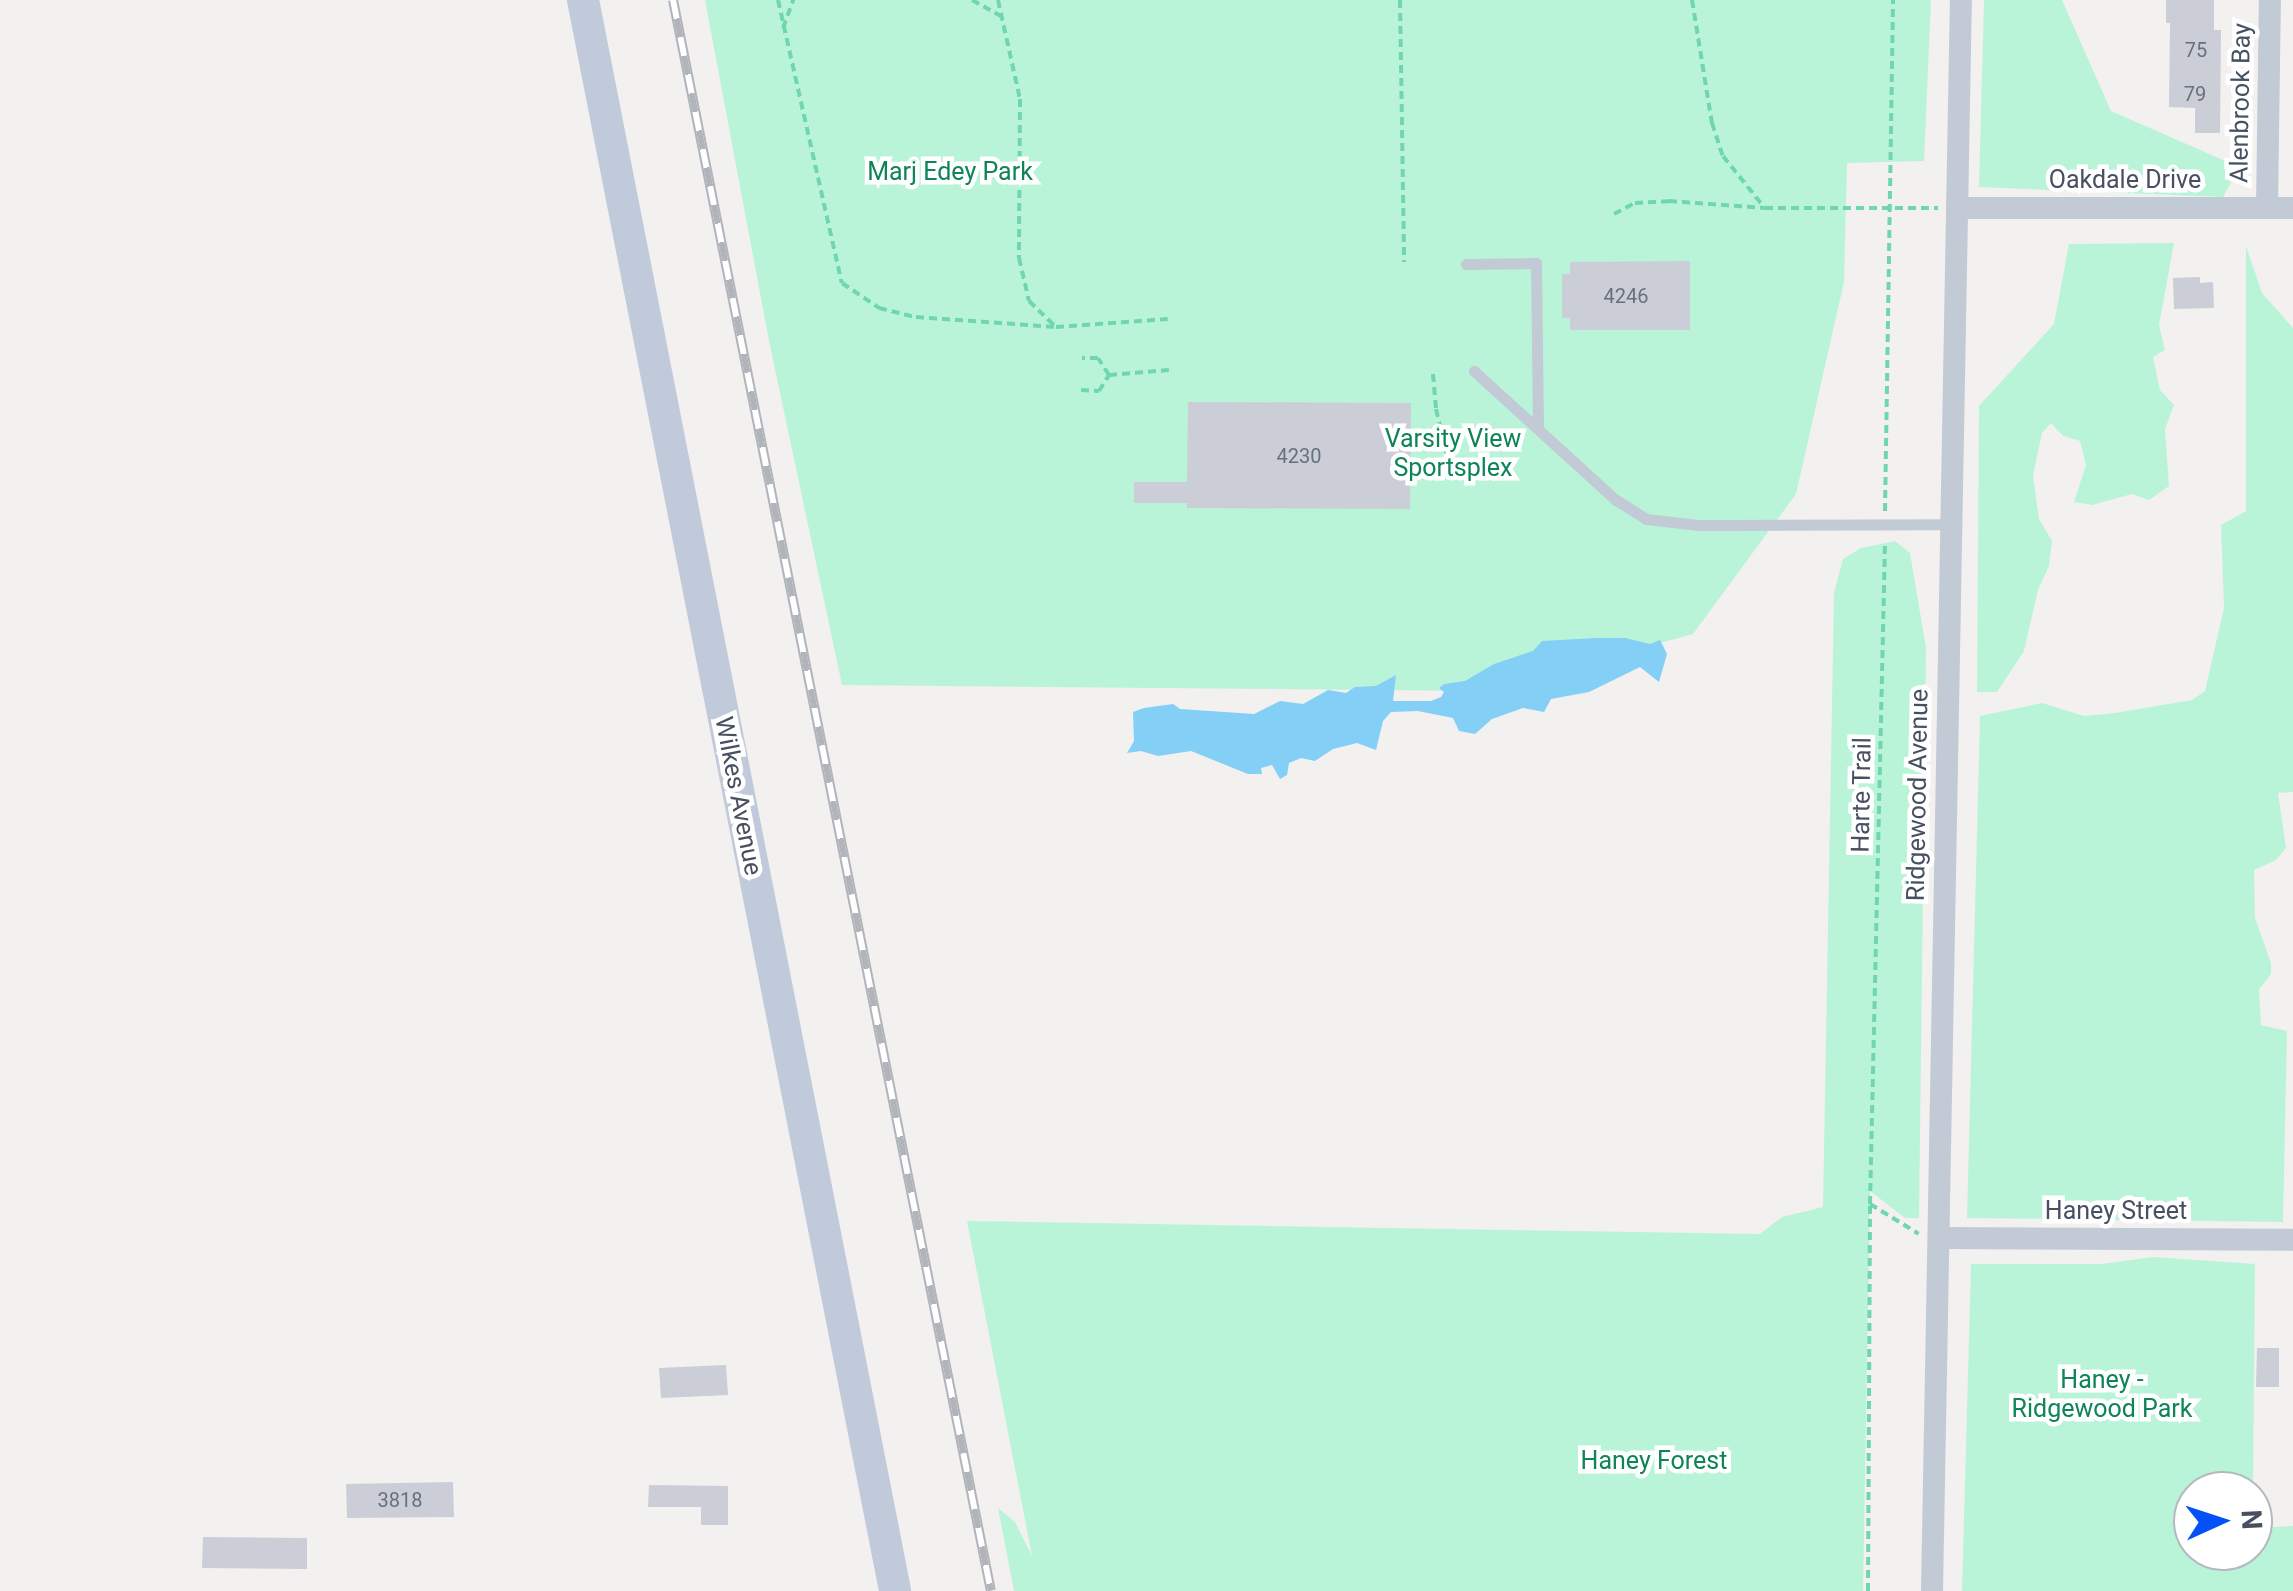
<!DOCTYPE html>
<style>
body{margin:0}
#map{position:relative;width:2293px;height:1591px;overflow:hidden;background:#f3f0f0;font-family:Roboto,sans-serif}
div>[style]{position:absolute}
.green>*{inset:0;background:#baf4d8}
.water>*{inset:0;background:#83cff5}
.building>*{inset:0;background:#cbced6}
.path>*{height:4px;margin-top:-2px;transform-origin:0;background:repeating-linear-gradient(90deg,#6fd6b0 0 8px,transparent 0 13px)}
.lane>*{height:11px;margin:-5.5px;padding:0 5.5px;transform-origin:5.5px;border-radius:5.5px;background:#c2cad6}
.street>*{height:22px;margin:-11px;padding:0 11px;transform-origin:11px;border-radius:11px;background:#c2cad6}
.secondary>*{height:32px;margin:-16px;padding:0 16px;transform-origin:16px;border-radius:16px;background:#c1cadb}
.rail>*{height:10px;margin-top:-5px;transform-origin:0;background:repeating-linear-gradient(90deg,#fff 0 19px,#b1b4bb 0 38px);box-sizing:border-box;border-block:2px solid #b1b4bb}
span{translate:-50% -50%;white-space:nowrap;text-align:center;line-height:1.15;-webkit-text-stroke:9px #fff;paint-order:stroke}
.number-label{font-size:20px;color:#67707e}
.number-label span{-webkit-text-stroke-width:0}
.street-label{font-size:25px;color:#465060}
.park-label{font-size:25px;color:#0e8457}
.north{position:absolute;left:2173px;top:1471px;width:100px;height:100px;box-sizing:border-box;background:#fff;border:2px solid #b5b9bf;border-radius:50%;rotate:87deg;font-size:28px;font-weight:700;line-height:40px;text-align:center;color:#465060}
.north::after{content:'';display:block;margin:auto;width:35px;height:45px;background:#0651f6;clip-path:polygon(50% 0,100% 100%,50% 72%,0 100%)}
</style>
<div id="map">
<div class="green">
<i style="clip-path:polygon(705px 0,1931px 0,1924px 161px,1847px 163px,1844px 282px,1796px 494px,1693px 634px,1483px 691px,842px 685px,769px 341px)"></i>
<i style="clip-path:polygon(1984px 0,2062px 0,2111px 111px,2239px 167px,2223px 197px,1979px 187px)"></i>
<i style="clip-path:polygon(2174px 243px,2159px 325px,2165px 350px,2153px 357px,2160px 390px,2174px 405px,2165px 429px,2169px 486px,2149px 500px,2132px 494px,2092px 505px,2074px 502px,2086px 465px,2080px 441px,2063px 436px,2051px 423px,2042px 433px,2033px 475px,2039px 519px,2052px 541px,2049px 566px,2038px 590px,2024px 651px,1997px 692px,1977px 692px,1979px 406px,2054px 324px,2069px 244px)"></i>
<i style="clip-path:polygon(2246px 246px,2262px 293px,2293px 328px,2293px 792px,2278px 793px,2286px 848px,2276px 860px,2254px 870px,2255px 918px,2271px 963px,2271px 974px,2259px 989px,2261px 1025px,2287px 1031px,2283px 1222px,1967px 1218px,1980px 716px,2042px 703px,2084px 716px,2115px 713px,2192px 700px,2205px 691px,2224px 608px,2221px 525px,2246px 511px)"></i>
<i style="clip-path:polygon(1895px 541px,1910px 553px,1926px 648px,1919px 1218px,1905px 1218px,1870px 1191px,1863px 1591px,1014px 1591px,998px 1508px,1015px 1522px,1032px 1556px,967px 1221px,1760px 1234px,1782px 1217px,1823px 1207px,1834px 593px,1843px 559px,1861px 548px)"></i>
<i style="clip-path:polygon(2153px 1257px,2255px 1264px,2253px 1491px,2193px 1491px,2193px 1551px,2253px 1551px,2253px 1515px,2255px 1528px,2293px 1526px,2293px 1591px,1962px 1591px,1971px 1264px,2102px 1264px)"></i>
</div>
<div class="water">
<i style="clip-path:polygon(1597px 638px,1625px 638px,1650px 644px,1660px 640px,1667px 654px,1659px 682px,1640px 667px,1589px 692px,1551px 699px,1544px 712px,1523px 708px,1492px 719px,1475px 734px,1459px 731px,1453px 718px,1418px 711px,1391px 712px,1383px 721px,1376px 750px,1357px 743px,1333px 749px,1315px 761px,1301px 758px,1289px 763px,1287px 775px,1280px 779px,1272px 765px,1261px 768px,1262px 774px,1248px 774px,1191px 751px,1158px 756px,1141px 751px,1127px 753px,1134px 741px,1133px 712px,1144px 708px,1173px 704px,1180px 709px,1254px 714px,1280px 701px,1303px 704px,1328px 690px,1346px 693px,1355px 687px,1376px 686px,1396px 675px,1393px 701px,1431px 701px,1441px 697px,1444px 692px,1439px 688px,1444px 684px,1465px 681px,1494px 664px,1533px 651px,1542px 641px)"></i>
</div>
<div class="building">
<i style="clip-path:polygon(2166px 0,2214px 0,2214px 30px,2221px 30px,2220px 133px,2195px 133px,2195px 108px,2169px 107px,2170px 23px,2166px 23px)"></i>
<i style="clip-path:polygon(1690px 261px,1690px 330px,1570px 330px,1570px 318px,1562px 318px,1562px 274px,1570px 274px,1570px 262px)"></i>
<i style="clip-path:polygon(2200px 277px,2200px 283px,2213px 282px,2214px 308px,2174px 309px,2173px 278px)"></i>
<i style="clip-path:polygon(1188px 402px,1411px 403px,1410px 509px,1187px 508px,1187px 503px,1134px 503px,1134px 482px,1187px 482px)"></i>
<i style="clip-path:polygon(2257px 1348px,2279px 1348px,2279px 1387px,2256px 1387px)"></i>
<i style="clip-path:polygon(726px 1365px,728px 1395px,661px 1398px,659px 1368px)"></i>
<i style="clip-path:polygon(453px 1482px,454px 1517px,347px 1518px,346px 1484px)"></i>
<i style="clip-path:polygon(649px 1485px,728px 1486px,728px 1525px,701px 1525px,701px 1507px,648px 1507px)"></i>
<i style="clip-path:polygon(203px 1537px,307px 1538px,307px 1569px,202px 1568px)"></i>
</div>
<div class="path">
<i style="left:778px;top:0;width:290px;rotate:77.3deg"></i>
<i style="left:842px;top:283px;width:45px;rotate:34deg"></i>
<i style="left:879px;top:308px;width:38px;rotate:14deg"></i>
<i style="left:916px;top:317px;width:140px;rotate:4.1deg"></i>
<i style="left:972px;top:0;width:35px;rotate:29deg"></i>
<i style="left:998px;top:0;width:101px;rotate:77.5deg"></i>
<i style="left:1020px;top:99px;width:159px;rotate:90.4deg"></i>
<i style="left:1019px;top:258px;width:44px;rotate:76.9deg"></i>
<i style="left:1029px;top:301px;width:37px;rotate:44deg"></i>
<i style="left:1056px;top:327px;width:112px;rotate:-4.1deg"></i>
<i style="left:1400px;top:0;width:262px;rotate:89.1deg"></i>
<i style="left:1692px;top:0;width:125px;rotate:80.8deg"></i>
<i style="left:1712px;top:123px;width:35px;rotate:72deg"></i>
<i style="left:1723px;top:156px;width:65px;rotate:51.2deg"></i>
<i style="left:783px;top:28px;width:30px;rotate:-70deg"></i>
<i style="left:1614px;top:214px;width:24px;rotate:-28deg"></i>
<i style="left:1635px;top:203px;width:34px;rotate:-3deg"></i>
<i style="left:1669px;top:201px;width:96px;rotate:4.2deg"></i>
<i style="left:1765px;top:208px;width:173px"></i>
<i style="left:1433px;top:374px;width:35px;rotate:85deg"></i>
<i style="left:1436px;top:409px;width:69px;rotate:76.6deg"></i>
<i style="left:1109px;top:375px;width:60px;rotate:-4.8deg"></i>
<i style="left:1081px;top:390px;width:18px;rotate:3deg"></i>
<i style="left:1099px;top:391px;width:19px;rotate:-58deg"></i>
<i style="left:1109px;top:375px;width:20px;rotate:-123deg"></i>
<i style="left:1098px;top:358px;width:16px;rotate:180deg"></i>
<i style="left:1885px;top:511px;width:511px;rotate:-89.1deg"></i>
<i style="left:1870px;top:1204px;width:57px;rotate:31.5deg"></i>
<i style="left:1868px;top:1591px;width:387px;rotate:-89.7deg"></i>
<i style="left:1870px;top:1204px;width:663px;rotate:-88.7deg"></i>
</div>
<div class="lane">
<i style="left:1466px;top:264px;width:70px;rotate:-0.8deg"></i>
<i style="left:1536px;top:263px;width:164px;rotate:89.3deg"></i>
<i style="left:1474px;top:371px;width:192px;rotate:42.3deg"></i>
<i style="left:1616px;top:500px;width:36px;rotate:32deg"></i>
<i style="left:1646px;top:519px;width:53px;rotate:6.5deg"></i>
<i style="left:1699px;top:525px;width:250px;rotate:-0.2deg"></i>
</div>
<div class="street">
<i style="left:2267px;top:207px;width:207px;rotate:-89.2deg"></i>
<i style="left:1957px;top:208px;width:336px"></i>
<i style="left:1939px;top:1238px;width:354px;rotate:0.3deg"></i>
<i style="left:1932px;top:1591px;width:1591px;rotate:-88.96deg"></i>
</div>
<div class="secondary">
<i style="left:583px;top:0;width:1621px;rotate:78.9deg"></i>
</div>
<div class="rail">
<i style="left:673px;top:0;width:1622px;rotate:78.7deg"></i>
</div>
<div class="number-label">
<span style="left:2196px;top:50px">75</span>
<span style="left:2195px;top:94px">79</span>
<span style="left:1626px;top:296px">4246</span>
<span style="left:1299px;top:456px">4230</span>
<span style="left:400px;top:1500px">3818</span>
</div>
<div class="street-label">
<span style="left:2241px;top:103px;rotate:-89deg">Alenbrook Bay</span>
<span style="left:2125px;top:180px">Oakdale Drive</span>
<span style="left:1862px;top:795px;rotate:-89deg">Harte Trail</span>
<span style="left:1918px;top:795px;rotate:-89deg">Ridgewood Avenue</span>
<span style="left:738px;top:796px;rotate:79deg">Wilkes Avenue</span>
<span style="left:2116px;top:1211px">Haney Street</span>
</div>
<div class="park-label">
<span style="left:950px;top:172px">Marj Edey Park</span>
<span style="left:1453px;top:454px">Varsity View<br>Sportsplex</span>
<span style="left:2102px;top:1395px">Haney -<br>Ridgewood Park</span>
<span style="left:1654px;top:1461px">Haney Forest</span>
</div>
<div class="north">N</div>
</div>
